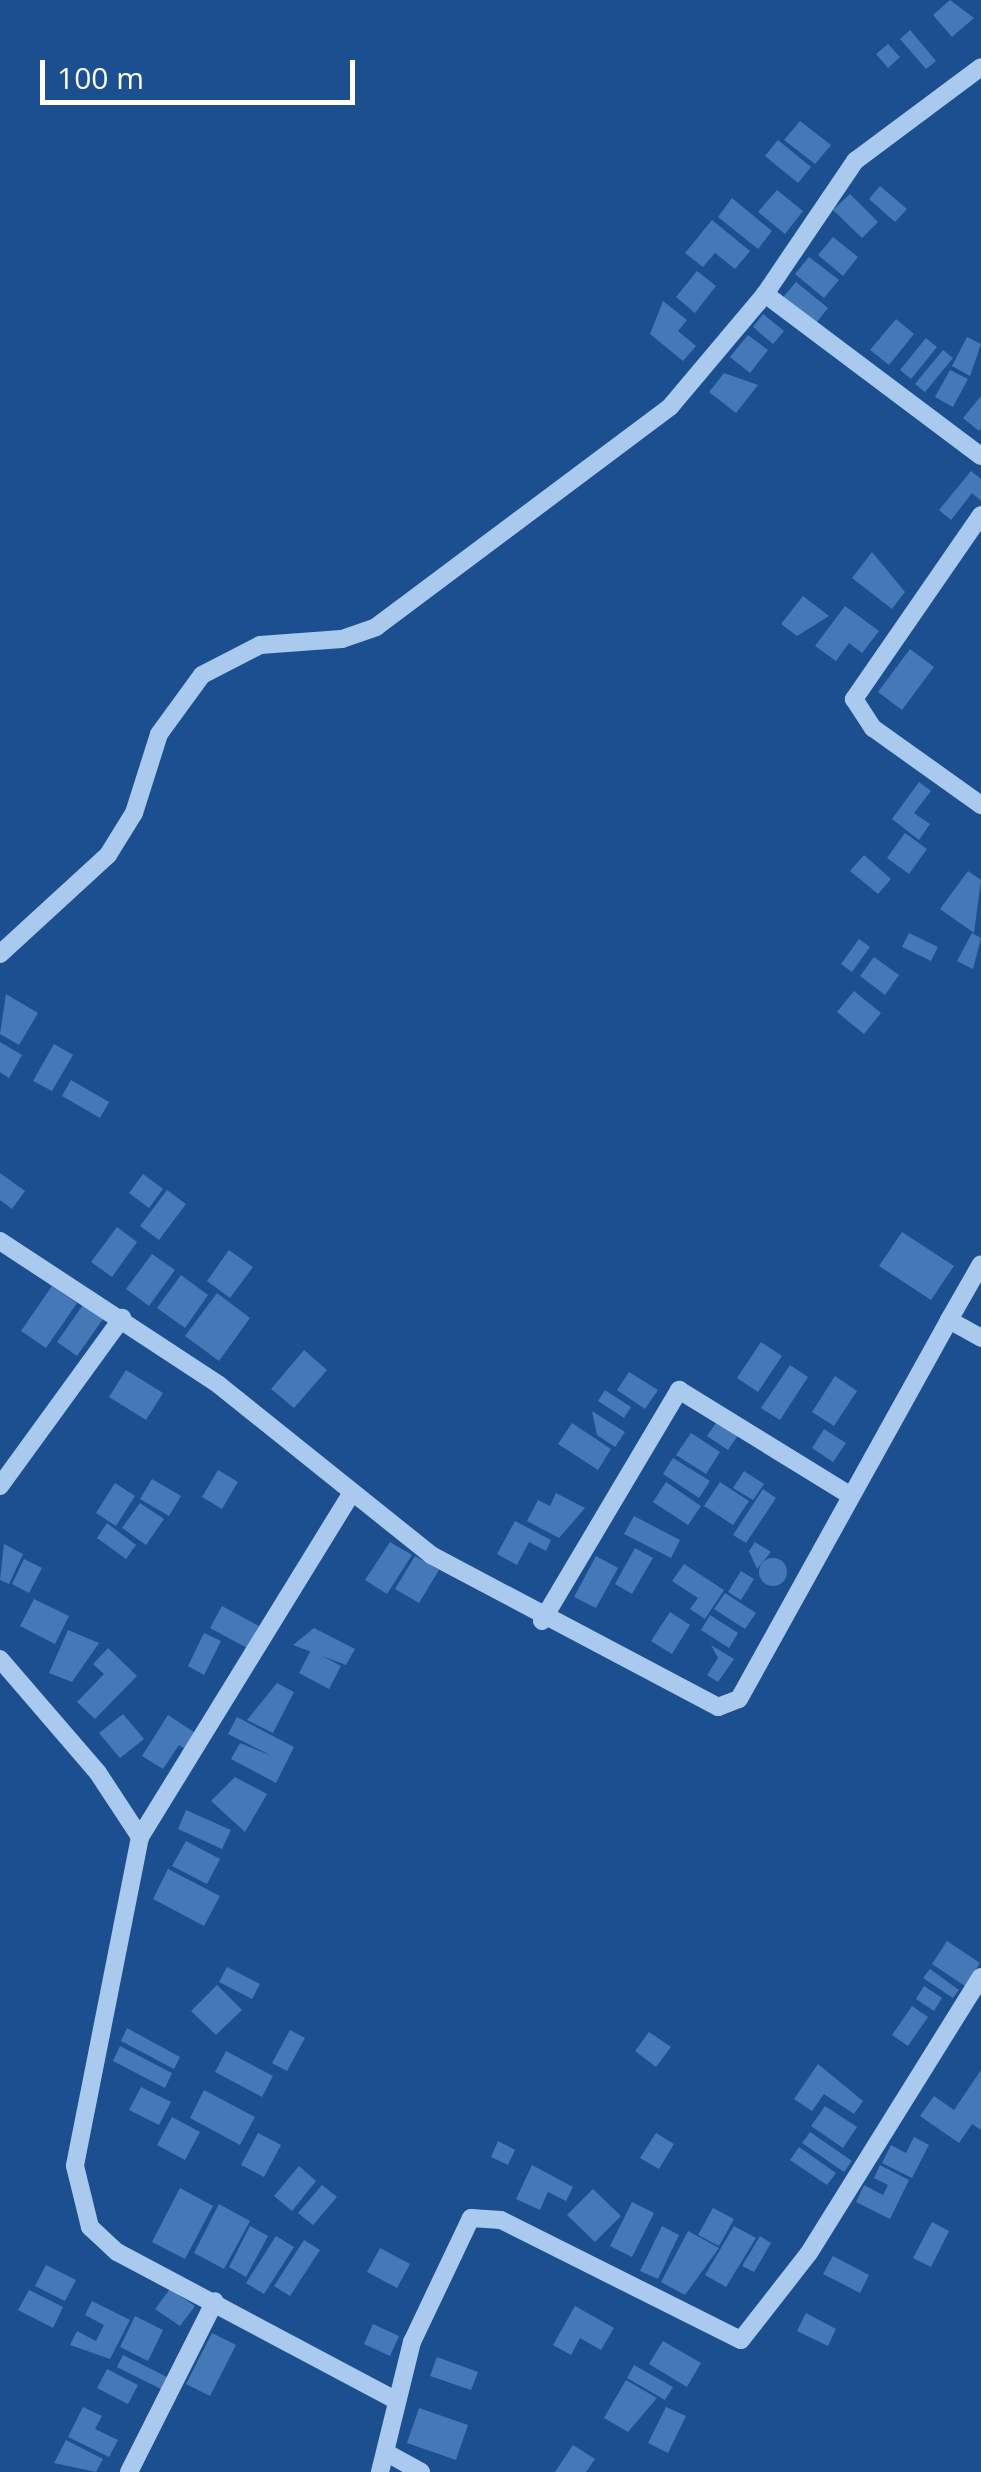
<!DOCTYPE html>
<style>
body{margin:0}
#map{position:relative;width:981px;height:2472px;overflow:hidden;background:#1b4f8f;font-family:"Open Sans",sans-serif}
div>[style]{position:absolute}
.building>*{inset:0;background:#4478b7}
.round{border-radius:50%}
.minor>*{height:18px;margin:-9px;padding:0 9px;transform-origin:9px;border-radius:9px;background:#a9c9ee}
span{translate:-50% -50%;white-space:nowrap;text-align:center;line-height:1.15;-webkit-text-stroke:9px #1b4f8f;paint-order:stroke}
.scale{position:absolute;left:40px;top:60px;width:315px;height:45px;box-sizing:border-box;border:5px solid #fff;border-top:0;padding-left:12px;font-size:30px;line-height:35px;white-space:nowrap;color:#fff;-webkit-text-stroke:8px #1b4f8f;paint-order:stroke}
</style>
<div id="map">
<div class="building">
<i style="clip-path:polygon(950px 0,974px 18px,952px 37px,933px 15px)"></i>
<i style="clip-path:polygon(910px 30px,936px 61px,926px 69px,900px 39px)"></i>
<i style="clip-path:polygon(888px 44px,900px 57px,888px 68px,876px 54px)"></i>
<i style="clip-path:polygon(800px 121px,831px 145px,815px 164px,784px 140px)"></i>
<i style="clip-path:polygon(778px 140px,811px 167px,798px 183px,765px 156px)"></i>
<i style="clip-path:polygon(880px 186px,907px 209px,895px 222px,869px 199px)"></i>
<i style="clip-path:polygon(777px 190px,803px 211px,785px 234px,758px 212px)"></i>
<i style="clip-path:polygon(850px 194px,878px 222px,862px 238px,833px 210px)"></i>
<i style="clip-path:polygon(732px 198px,772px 231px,758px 249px,718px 217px)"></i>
<i style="clip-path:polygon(712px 220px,750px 251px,735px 269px,715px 253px,703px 267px,685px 253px)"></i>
<i style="clip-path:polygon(833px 237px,858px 257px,843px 276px,818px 255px)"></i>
<i style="clip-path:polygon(809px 257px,839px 280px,824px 298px,795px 274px)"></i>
<i style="clip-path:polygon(697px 271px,716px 286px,695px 313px,676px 297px)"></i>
<i style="clip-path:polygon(796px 282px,828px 308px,813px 327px,780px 301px)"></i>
<i style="clip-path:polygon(663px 301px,687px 320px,678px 331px,696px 346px,683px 361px,650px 334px)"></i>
<i style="clip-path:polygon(763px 314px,784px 331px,773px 344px,753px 327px)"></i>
<i style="clip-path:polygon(896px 319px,914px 334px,889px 365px,870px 350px)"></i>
<i style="clip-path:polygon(748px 335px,768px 350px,750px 373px,730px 357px)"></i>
<i style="clip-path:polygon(967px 337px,981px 344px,970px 376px,952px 366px)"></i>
<i style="clip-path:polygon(926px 338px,937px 347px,911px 379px,900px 370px)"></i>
<i style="clip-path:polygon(943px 350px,953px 358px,925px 392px,915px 384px)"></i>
<i style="clip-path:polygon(950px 370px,968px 379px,953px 407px,935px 397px)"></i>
<i style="clip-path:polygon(724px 373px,758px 385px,736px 413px,709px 392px)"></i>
<i style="clip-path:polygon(981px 396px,981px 428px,979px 431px,963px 418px)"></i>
<i style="clip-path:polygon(971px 471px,981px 479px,981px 501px,972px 493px,951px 520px,939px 510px)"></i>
<i style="clip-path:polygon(872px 552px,905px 592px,892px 609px,852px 578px)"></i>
<i style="clip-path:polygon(803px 596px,829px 616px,797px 636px,781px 624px)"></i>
<i style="clip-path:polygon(845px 606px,879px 631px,862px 653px,849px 643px,836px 661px,815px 646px)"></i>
<i style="clip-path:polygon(910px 649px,934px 667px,902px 710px,878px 692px)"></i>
<i style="clip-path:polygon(919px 782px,931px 791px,914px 813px,930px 824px,919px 840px,892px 819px)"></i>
<i style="clip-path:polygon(905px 833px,927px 849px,909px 874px,887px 858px)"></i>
<i style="clip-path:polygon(864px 855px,891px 879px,878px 894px,850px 871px)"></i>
<i style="clip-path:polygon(968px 871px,981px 880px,974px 933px,940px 909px)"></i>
<i style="clip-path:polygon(909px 933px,938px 947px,931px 961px,902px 947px)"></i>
<i style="clip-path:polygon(972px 933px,981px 938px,973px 969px,957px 961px)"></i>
<i style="clip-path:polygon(859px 939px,870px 947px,852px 972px,841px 964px)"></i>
<i style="clip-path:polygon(874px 957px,899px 975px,885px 995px,860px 976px)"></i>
<i style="clip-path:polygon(854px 991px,881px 1013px,864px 1034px,837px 1012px)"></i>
<i style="clip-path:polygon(6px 994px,38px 1013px,19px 1045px,0 1034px)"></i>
<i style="clip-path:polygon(0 1042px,22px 1055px,9px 1078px,0 1072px)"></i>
<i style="clip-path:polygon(54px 1044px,73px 1055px,52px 1091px,33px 1081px)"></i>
<i style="clip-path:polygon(71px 1080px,109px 1102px,100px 1118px,62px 1096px)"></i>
<i style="clip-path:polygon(0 1173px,25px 1191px,12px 1209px,0 1200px)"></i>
<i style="clip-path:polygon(143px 1174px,163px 1189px,149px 1208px,129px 1193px)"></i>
<i style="clip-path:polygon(167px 1190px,186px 1204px,159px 1240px,140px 1226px)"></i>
<i style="clip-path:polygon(117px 1227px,137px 1242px,112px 1277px,91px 1262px)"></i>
<i style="clip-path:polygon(902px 1232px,954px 1266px,931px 1300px,879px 1266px)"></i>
<i style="clip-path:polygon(229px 1250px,253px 1267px,230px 1298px,207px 1281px)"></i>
<i style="clip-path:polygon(152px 1254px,175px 1270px,149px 1306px,126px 1289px)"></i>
<i style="clip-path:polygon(181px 1275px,208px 1295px,185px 1328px,157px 1308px)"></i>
<i style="clip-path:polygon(52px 1286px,77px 1303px,46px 1348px,21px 1331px)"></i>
<i style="clip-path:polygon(217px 1293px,250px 1318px,219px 1361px,185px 1336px)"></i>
<i style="clip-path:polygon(83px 1305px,103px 1319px,77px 1356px,57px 1342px)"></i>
<i style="clip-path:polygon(761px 1342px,782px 1356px,758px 1392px,737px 1378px)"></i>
<i style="clip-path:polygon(304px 1350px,327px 1370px,294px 1408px,271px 1389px)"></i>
<i style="clip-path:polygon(790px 1365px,808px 1377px,780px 1420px,761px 1408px)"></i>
<i style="clip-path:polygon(126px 1370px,163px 1393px,146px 1420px,109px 1397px)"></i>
<i style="clip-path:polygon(629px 1372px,658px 1390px,645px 1409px,617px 1390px)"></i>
<i style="clip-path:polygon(835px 1376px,857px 1391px,834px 1426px,812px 1412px)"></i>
<i style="clip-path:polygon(605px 1390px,631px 1407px,624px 1418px,598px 1401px)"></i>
<i style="clip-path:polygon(592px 1411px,625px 1432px,615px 1447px,597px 1435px)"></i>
<i style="clip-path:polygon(720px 1417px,741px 1431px,728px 1450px,707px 1436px)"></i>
<i style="clip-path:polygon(572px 1423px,611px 1449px,598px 1470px,558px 1444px)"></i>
<i style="clip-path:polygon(824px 1429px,846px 1443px,833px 1462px,812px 1448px)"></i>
<i style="clip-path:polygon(691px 1433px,720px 1452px,706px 1474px,676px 1455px)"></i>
<i style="clip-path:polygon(673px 1458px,710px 1481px,699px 1498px,663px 1474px)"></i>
<i style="clip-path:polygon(218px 1470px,238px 1482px,222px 1509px,202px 1497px)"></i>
<i style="clip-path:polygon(744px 1471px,764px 1484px,753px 1500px,733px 1488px)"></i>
<i style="clip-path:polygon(152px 1479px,181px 1496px,169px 1516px,140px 1499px)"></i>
<i style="clip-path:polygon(666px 1482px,701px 1506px,688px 1525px,653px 1502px)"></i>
<i style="clip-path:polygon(720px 1482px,749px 1501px,733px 1525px,704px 1506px)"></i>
<i style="clip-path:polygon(115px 1483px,135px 1496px,116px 1526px,96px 1513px)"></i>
<i style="clip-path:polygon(763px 1489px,776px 1498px,746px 1543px,733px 1535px)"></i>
<i style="clip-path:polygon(556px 1493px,585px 1508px,559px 1538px,527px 1521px,538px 1500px,550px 1506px)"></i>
<i style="clip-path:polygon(140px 1503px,164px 1519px,146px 1545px,122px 1528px)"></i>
<i style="clip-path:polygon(634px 1516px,680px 1540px,671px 1558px,624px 1534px)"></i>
<i style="clip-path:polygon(515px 1521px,551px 1540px,546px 1551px,529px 1542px,517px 1565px,497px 1554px)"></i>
<i style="clip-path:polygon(107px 1523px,136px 1545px,126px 1559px,97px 1538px)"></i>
<i style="clip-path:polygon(390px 1542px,412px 1555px,387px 1594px,365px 1580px)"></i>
<i style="clip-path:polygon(755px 1542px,771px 1552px,757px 1569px,749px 1551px)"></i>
<i style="clip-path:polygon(4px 1544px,23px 1554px,9px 1584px,0 1580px)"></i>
<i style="clip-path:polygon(635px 1548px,653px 1558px,632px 1594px,615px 1584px)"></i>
<i style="clip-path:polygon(415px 1556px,439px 1570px,419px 1603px,395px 1589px)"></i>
<i style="clip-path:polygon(596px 1556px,618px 1568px,596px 1608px,574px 1597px)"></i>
<i class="round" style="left:759px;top:1558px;width:28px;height:28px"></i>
<i style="clip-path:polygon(24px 1559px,42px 1568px,29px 1593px,12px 1584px)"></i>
<i style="clip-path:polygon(684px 1564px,724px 1590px,705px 1619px,690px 1609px,698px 1598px,672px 1581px)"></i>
<i style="clip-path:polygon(741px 1571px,754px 1579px,741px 1600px,728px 1592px)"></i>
<i style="clip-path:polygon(725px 1593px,756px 1613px,745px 1629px,714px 1609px)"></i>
<i style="clip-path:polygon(34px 1599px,69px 1616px,55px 1644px,20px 1626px)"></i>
<i style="clip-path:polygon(222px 1606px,259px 1626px,247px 1648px,210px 1628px)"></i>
<i style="clip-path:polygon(670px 1612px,690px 1625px,672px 1654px,651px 1641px)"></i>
<i style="clip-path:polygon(710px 1615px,738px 1633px,729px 1648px,701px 1630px)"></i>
<i style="clip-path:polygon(314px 1628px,355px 1649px,346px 1665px,293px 1645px)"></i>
<i style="clip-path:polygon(68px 1630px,99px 1643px,72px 1682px,49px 1673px)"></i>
<i style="clip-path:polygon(204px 1633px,221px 1641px,204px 1675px,188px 1666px)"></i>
<i style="clip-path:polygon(711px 1645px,734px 1659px,718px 1682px,707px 1675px,718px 1658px)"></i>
<i style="clip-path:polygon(108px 1648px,137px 1676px,95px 1719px,77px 1702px,104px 1674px,93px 1664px)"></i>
<i style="clip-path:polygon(311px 1650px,341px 1666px,329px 1689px,299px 1673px)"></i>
<i style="clip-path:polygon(277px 1683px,294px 1692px,273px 1733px,247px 1720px)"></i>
<i style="clip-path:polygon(123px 1714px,144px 1739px,120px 1758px,99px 1733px)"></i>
<i style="clip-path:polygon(168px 1715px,200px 1736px,190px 1752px,179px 1745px,163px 1769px,142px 1756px)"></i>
<i style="clip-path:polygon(237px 1717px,294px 1747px,276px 1783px,231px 1759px,240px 1743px,272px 1756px,228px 1734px)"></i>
<i style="clip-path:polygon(235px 1777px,267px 1794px,245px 1832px,211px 1801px)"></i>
<i style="clip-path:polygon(186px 1810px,231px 1830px,222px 1849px,178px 1829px)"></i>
<i style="clip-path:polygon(186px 1841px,220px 1859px,207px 1884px,172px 1866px)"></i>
<i style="clip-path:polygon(168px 1869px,220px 1896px,204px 1926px,153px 1899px)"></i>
<i style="clip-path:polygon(947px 1941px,980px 1963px,965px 1986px,932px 1964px)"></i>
<i style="clip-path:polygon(227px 1967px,260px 1984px,252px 1999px,219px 1982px)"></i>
<i style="clip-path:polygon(930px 1969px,959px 1990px,953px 1998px,923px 1978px)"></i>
<i style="clip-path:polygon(217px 1985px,242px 2010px,216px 2035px,191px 2011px)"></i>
<i style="clip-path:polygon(924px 1986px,942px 1998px,934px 2011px,916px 1999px)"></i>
<i style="clip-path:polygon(912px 2006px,928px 2017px,908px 2046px,892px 2035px)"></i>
<i style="clip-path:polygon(127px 2028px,180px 2057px,174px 2069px,121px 2041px)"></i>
<i style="clip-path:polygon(290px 2030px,305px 2038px,287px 2071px,272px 2063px)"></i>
<i style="clip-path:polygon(649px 2032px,671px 2047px,656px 2067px,635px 2051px)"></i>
<i style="clip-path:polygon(120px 2046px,172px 2073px,165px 2088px,113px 2061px)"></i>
<i style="clip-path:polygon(226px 2051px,273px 2076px,262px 2097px,215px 2072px)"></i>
<i style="clip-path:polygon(818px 2064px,863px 2101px,854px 2114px,824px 2094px,812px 2111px,794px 2099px)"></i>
<i style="clip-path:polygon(981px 2070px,981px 2130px,972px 2124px,959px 2143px,920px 2116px,934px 2096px,954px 2110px)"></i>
<i style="clip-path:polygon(141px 2087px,171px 2102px,159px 2125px,129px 2110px)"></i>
<i style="clip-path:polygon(204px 2090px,255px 2117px,240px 2145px,190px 2118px)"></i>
<i style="clip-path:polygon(825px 2106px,857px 2127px,843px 2148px,811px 2126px)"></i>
<i style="clip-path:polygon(172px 2117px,200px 2132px,185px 2160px,157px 2145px)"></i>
<i style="clip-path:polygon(810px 2132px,852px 2161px,844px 2172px,802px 2143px)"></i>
<i style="clip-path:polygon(258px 2133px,281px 2145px,264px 2177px,241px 2165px)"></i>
<i style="clip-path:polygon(656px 2133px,674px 2144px,659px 2169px,640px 2158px)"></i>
<i style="clip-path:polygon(914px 2137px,929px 2145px,912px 2178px,882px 2163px,891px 2145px,906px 2153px)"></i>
<i style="clip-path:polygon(498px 2141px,515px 2150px,508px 2165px,491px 2157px)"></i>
<i style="clip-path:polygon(799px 2147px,836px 2173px,827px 2185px,790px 2160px)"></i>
<i style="clip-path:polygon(532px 2165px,573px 2187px,566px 2201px,548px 2192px,540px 2210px,516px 2199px)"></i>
<i style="clip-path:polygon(880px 2165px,909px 2180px,890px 2219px,856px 2202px,864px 2185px,883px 2195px,888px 2185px,874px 2178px)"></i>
<i style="clip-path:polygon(299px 2166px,316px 2181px,292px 2211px,274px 2196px)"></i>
<i style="clip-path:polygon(322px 2185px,337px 2197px,313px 2225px,298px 2213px)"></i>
<i style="clip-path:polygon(180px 2188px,213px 2206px,185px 2259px,152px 2242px)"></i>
<i style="clip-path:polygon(593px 2189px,621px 2216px,595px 2242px,567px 2215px)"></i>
<i style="clip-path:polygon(632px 2202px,654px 2213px,632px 2257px,610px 2246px)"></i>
<i style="clip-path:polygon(219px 2204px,250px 2221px,224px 2269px,194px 2253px)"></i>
<i style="clip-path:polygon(713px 2208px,734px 2219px,719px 2246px,698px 2235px)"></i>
<i style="clip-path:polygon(932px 2222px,949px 2231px,931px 2267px,913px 2258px)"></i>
<i style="clip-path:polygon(250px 2226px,268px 2236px,246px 2277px,229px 2267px)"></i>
<i style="clip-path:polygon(662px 2226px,679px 2235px,658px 2279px,640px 2271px)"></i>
<i style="clip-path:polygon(734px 2226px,756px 2238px,726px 2287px,705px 2275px)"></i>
<i style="clip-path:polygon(688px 2231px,719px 2248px,685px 2295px,661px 2282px)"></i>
<i style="clip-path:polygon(276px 2236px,294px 2247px,264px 2294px,246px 2283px)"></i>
<i style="clip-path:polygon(760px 2236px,771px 2243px,754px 2272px,742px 2266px)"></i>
<i style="clip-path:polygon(304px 2240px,320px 2250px,290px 2296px,274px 2286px)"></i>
<i style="clip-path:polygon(380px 2248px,410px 2264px,397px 2288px,367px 2272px)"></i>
<i style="clip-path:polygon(833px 2256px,869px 2275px,860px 2293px,823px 2274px)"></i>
<i style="clip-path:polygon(46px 2265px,76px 2280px,65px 2301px,35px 2286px)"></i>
<i style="clip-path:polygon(170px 2289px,195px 2306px,180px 2326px,155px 2309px)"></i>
<i style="clip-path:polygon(29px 2290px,63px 2307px,53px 2328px,18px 2310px)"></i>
<i style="clip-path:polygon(92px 2301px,130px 2320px,110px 2359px,70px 2345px,77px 2331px,96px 2341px,104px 2325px,85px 2315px)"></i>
<i style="clip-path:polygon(575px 2306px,614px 2328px,601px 2350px,580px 2338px,571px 2355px,553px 2345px)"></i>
<i style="clip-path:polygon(806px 2313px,836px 2329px,828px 2346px,797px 2331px)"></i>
<i style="clip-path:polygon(135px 2316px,163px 2330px,148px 2361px,120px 2347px)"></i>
<i style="clip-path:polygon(373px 2324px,399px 2336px,390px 2356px,364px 2344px)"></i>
<i style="clip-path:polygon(212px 2333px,236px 2345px,210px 2396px,186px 2384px)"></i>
<i style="clip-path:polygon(663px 2341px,701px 2363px,687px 2387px,649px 2364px)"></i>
<i style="clip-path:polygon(123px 2355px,167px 2377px,161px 2389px,117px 2367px)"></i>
<i style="clip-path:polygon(437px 2357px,478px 2372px,471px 2390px,430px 2376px)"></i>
<i style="clip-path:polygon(634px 2365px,673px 2387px,665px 2400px,627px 2378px)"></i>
<i style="clip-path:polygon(107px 2369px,138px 2385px,128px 2404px,97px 2388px)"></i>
<i style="clip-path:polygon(626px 2380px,657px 2398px,628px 2432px,604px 2418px)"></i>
<i style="clip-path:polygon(83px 2407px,102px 2416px,95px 2429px,118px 2440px,109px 2457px,68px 2437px)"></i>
<i style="clip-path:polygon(666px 2407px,686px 2416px,668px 2453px,648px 2443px)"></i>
<i style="clip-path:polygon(419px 2408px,468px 2425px,456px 2460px,407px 2443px)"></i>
<i style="clip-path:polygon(66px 2440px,103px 2459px,96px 2472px,54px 2463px)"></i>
<i style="clip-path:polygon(573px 2445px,595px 2459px,586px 2472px,555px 2472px)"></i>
</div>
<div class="minor">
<i style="left:765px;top:294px;width:270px;rotate:36.9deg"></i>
<i style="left:981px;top:515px;width:224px;rotate:124.6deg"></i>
<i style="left:854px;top:699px;width:35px;rotate:57deg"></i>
<i style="left:873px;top:728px;width:133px;rotate:35.5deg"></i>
<i style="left:0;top:954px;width:147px;rotate:-42.5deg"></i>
<i style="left:108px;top:855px;width:49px;rotate:-58.2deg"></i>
<i style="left:134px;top:813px;width:83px;rotate:-72.4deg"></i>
<i style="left:159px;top:734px;width:73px;rotate:-53.9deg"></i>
<i style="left:202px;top:675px;width:65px;rotate:-27.3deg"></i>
<i style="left:260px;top:645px;width:82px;rotate:-4.2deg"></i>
<i style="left:342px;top:639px;width:36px;rotate:-19deg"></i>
<i style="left:376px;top:627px;width:367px;rotate:-36.8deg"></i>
<i style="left:670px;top:407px;width:148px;rotate:-49.9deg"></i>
<i style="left:765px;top:294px;width:161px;rotate:-55.9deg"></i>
<i style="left:855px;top:161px;width:157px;rotate:-36.7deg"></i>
<i style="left:0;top:1241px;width:262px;rotate:33.3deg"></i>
<i style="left:219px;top:1385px;width:272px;rotate:38.7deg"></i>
<i style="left:431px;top:1555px;width:325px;rotate:27.9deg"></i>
<i style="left:718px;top:1707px;width:22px;rotate:-21deg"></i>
<i style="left:739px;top:1699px;width:433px;rotate:-61deg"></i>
<i style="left:949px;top:1320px;width:37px;rotate:29deg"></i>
<i style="left:949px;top:1320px;width:64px;rotate:-60.3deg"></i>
<i style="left:0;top:1486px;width:208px;rotate:-54deg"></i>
<i style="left:542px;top:1621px;width:269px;rotate:-59.3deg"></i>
<i style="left:679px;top:1390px;width:201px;rotate:31.6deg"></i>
<i style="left:0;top:1659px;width:150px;rotate:49.3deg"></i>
<i style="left:98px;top:1773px;width:77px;rotate:56.7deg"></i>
<i style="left:140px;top:1837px;width:335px;rotate:101.2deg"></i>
<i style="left:75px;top:2166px;width:63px;rotate:76.2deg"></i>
<i style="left:90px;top:2227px;width:37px;rotate:43deg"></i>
<i style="left:117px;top:2252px;width:315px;rotate:28deg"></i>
<i style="left:140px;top:1837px;width:401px;rotate:-58.4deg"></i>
<i style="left:387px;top:2453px;width:39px;rotate:29deg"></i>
<i style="left:129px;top:2472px;width:191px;rotate:-63.3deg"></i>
<i style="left:380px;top:2472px;width:134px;rotate:-76.2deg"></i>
<i style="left:412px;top:2342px;width:137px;rotate:-64.6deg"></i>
<i style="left:471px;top:2218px;width:30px;rotate:4deg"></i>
<i style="left:501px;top:2220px;width:268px;rotate:26.6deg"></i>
<i style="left:741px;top:2340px;width:110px;rotate:-52deg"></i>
<i style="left:809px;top:2253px;width:325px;rotate:-58.1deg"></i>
</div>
<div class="scale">100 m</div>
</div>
